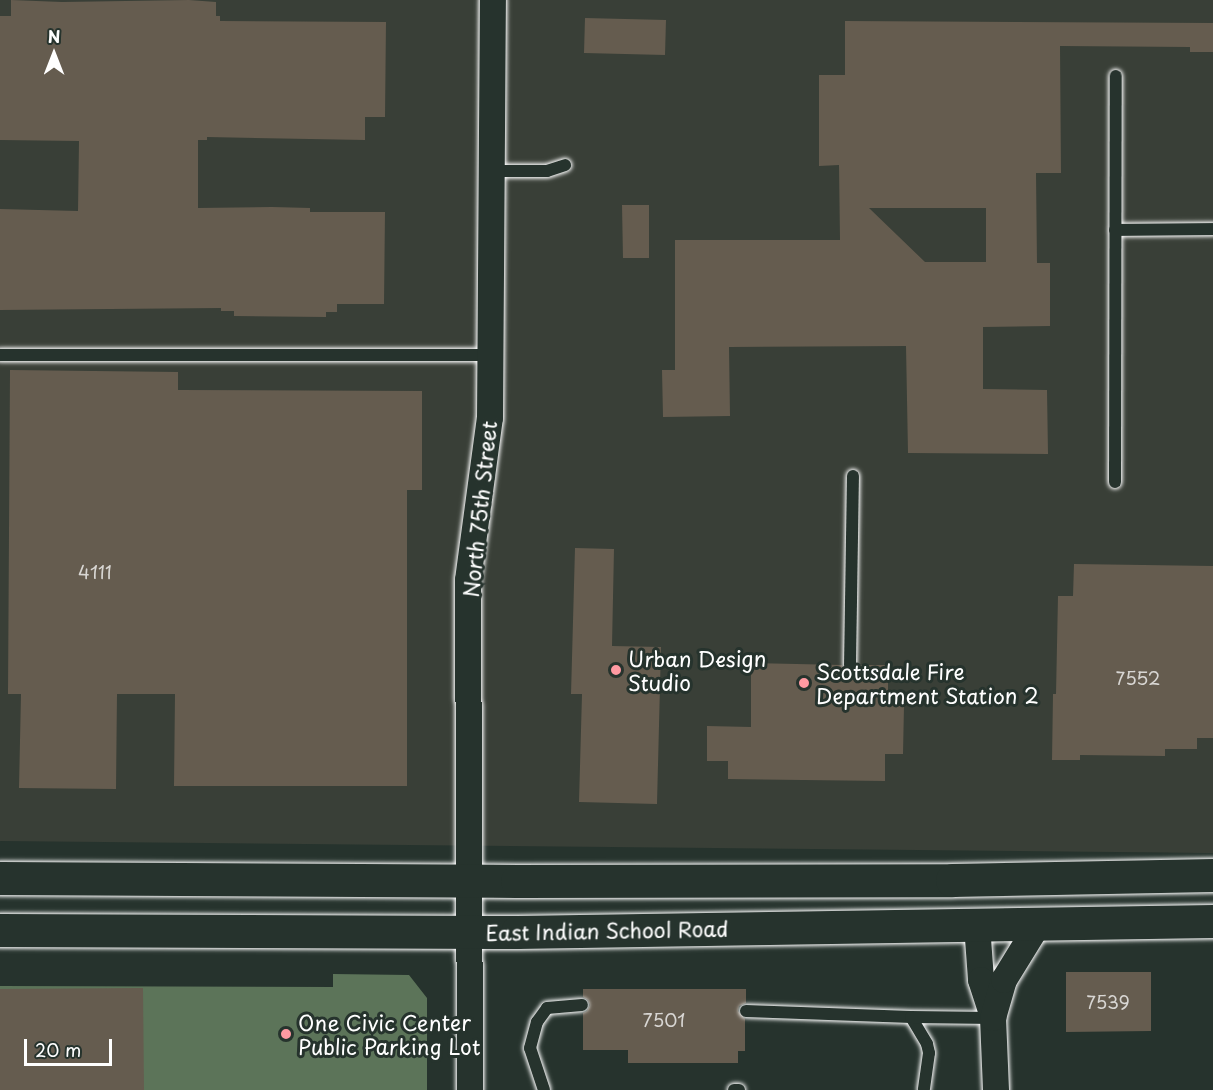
<!DOCTYPE html>
<style>
body{margin:0}
#map{position:relative;width:1213px;height:1090px;overflow:hidden;background:#26332d;font-family:"Playpen Sans",sans-serif}
div>[style]{position:absolute}
.built>*{inset:0;background:#393f37}
.green>*{inset:0;background:#5c7459}
.building>*{inset:0;background:#655c4f}
.roads{filter:drop-shadow(0 0 2px #fff) drop-shadow(0 0 2px #fff)}
.service>*{height:12px;margin:-6px;padding:0 6px;transform-origin:6px;border-radius:6px;background:#26332d}
.minor>*{height:26px;margin:-13px;padding:0 13px;transform-origin:13px;border-radius:13px;background:#26332d}
.secondary>*{height:33px;margin:-16.5px;padding:0 16.5px;transform-origin:16.5px;border-radius:16.5px;background:#26332d}
.dots>*{width:16px;height:16px;translate:-50% -50%;box-sizing:border-box;border:3px solid #26332d;border-radius:50%}
span{translate:-50% -50%;white-space:nowrap;text-align:center;line-height:1.15;-webkit-text-stroke:6px #26332d;paint-order:stroke}
.number-label{font-size:18px;color:#d8d6d3}
.number-label span{-webkit-text-stroke-width:0}
.street-label{font-size:21px;color:#fff}
.poi-label{font-size:21px;color:#fff}
.left{translate:0 -50%;text-align:left}
.north{position:absolute;left:24px;top:24px;width:60px;height:60px;-webkit-text-stroke:4px #26332d;paint-order:stroke;rotate:0deg;font-size:16px;font-weight:700;line-height:24px;text-align:center;color:#fff}
.north::after{content:'';display:block;margin:auto;width:21px;height:27px;background:#fff;clip-path:polygon(50% 0,100% 100%,50% 72%,0 100%)}
.scale{position:absolute;left:24px;top:1039px;width:88px;height:27px;box-sizing:border-box;border:3px solid #fff;border-top:0;padding-left:8px;font-size:18px;line-height:21px;white-space:nowrap;color:#fff;-webkit-text-stroke:4px #26332d;paint-order:stroke}
</style>
<div id="map">
<div class="built">
<i style="clip-path:polygon(0 0,1213px 0,1213px 853px,0 841px)"></i>
</div>
<div class="green">
<i style="clip-path:polygon(333px 974px,409px 975px,427px 998px,427px 1090px,0 1090px,0 986px,333px 987px)"></i>
</div>
<div class="building">
<i style="clip-path:polygon(11px 0,62px 2px,189px 0,216px 2px,216px 16px,220px 16px,220px 21px,386px 22px,385px 117px,365px 117px,365px 140px,207px 137px,207px 140px,198px 140px,198px 208px,272px 207px,310px 208px,310px 212px,385px 212px,384px 304px,337px 304px,337px 312px,326px 312px,326px 317px,234px 316px,234px 311px,221px 311px,221px 308px,0 310px,0 209px,78px 211px,79px 141px,0 140px,0 16px,11px 16px)"></i>
<i style="clip-path:polygon(585px 18px,666px 20px,665px 55px,584px 53px)"></i>
<i style="clip-path:polygon(evenodd,845px 21px,1213px 23px,1213px 52px,1190px 52px,1190px 47px,1060px 46px,1061px 173px,1036px 173px,1037px 263px,1050px 263px,1050px 326px,983px 327px,983px 389px,1047px 390px,1048px 454px,908px 453px,906px 346px,729px 347px,730px 416px,663px 417px,662px 370px,675px 370px,675px 240px,840px 240px,839px 165px,819px 166px,819px 75px,845px 75px,845px 21px,869px 208px,986px 208px,986px 262px,925px 262px,869px 208px)"></i>
<i style="clip-path:polygon(622px 205px,649px 205px,649px 258px,623px 258px)"></i>
<i style="clip-path:polygon(10px 370px,178px 372px,178px 390px,422px 391px,422px 490px,407px 490px,407px 786px,174px 786px,175px 694px,117px 694px,116px 789px,19px 788px,21px 694px,8px 694px)"></i>
<i style="clip-path:polygon(575px 548px,614px 549px,612px 646px,661px 647px,657px 804px,579px 802px,582px 694px,571px 694px)"></i>
<i style="clip-path:polygon(1074px 564px,1213px 566px,1213px 738px,1197px 738px,1197px 749px,1165px 749px,1165px 756px,1080px 755px,1080px 760px,1052px 760px,1053px 694px,1056px 694px,1058px 596px,1073px 596px)"></i>
<i style="clip-path:polygon(751px 663px,842px 665px,843px 669px,849px 673px,854px 672px,858px 665px,888px 665px,888px 705px,904px 706px,903px 754px,885px 754px,885px 781px,728px 779px,728px 761px,707px 761px,707px 726px,751px 727px)"></i>
<i style="clip-path:polygon(1066px 972px,1151px 972px,1151px 1031px,1066px 1032px)"></i>
<i style="clip-path:polygon(143px 988px,144px 1090px,0 1090px,0 989px)"></i>
<i style="clip-path:polygon(583px 989px,746px 989px,746px 1003px,739px 1006px,738px 1011px,745px 1019px,745px 1051px,738px 1051px,738px 1063px,628px 1063px,628px 1050px,583px 1050px,583px 1013px,587px 1011px,590px 1005px,588px 1000px,583px 997px)"></i>
</div>
<div class="roads">
<div class="service">
<i style="left:493px;top:171px;width:54px"></i>
<i style="left:547px;top:171px;width:19px;rotate:-18deg"></i>
<i style="left:1115px;top:230px;width:98px;rotate:-0.6deg"></i>
<i style="left:0;top:355px;width:492px"></i>
<i style="left:1115px;top:482px;width:406px;rotate:-89.9deg"></i>
<i style="left:850px;top:665px;width:189px;rotate:-89.1deg"></i>
<i style="left:746px;top:1011px;width:165px;rotate:2.1deg"></i>
<i style="left:911px;top:1017px;width:31px;rotate:59deg"></i>
<i style="left:927px;top:1044px;width:9px;rotate:77deg"></i>
<i style="left:929px;top:1053px;width:37px;rotate:98deg"></i>
<i style="left:911px;top:1017px;width:82px;rotate:0.7deg"></i>
<i style="left:544px;top:1090px;width:44px;rotate:-108.4deg"></i>
<i style="left:530px;top:1048px;width:27px;rotate:-75deg"></i>
<i style="left:537px;top:1022px;width:17px;rotate:-54deg"></i>
<i style="left:547px;top:1008px;width:35px;rotate:-5deg"></i>
<i style="left:734px;top:1090px;width:5px"></i>
</div>
<div class="minor">
<i style="left:977px;top:925px;width:55px;rotate:85.8deg"></i>
<i style="left:981px;top:980px;width:40px;rotate:72deg"></i>
<i style="left:993px;top:1018px;width:72px;rotate:87.6deg"></i>
<i style="left:993px;top:1018px;width:40px;rotate:-74deg"></i>
<i style="left:1004px;top:980px;width:67px;rotate:-58.4deg"></i>
<i style="left:470px;top:1090px;width:510px;rotate:-90.22deg"></i>
<i style="left:468px;top:580px;width:163px;rotate:-82.3deg"></i>
<i style="left:490px;top:418px;width:418px;rotate:-89.6deg"></i>
</div>
<div class="secondary">
<i style="left:0;top:878px;width:517px;rotate:0.33deg"></i>
<i style="left:517px;top:881px;width:435px;rotate:-0.1deg"></i>
<i style="left:952px;top:880px;width:261px;rotate:-1.1deg"></i>
<i style="left:0;top:930px;width:517px;rotate:0.22deg"></i>
<i style="left:517px;top:932px;width:696px;rotate:-0.91deg"></i>
</div>
</div>
<div class="dots">
<i style="left:616px;top:670px;background:#ff9aa2"></i>
<i style="left:804px;top:683px;background:#ff9aa2"></i>
<i style="left:286px;top:1034px;background:#ff9aa2"></i>
</div>
<div class="number-label">
<span style="left:95px;top:572px">4111</span>
<span style="left:1138px;top:678px">7552</span>
<span style="left:1108px;top:1002px">7539</span>
<span style="left:664px;top:1020px">7501</span>
</div>
<div class="street-label">
<span style="left:479px;top:509px;rotate:-84deg">North 75th Street</span>
<span style="left:607px;top:930px;rotate:-1deg">East Indian School Road</span>
</div>
<div class="poi-label">
<span class="left" style="left:628px;top:670px">Urban Design<br>Studio</span>
<span class="left" style="left:816px;top:683px">Scottsdale Fire<br>Department Station 2</span>
<span class="left" style="left:298px;top:1034px">One Civic Center<br>Public Parking Lot</span>
</div>
<div class="north">N</div>
<div class="scale">20 m</div>
</div>
